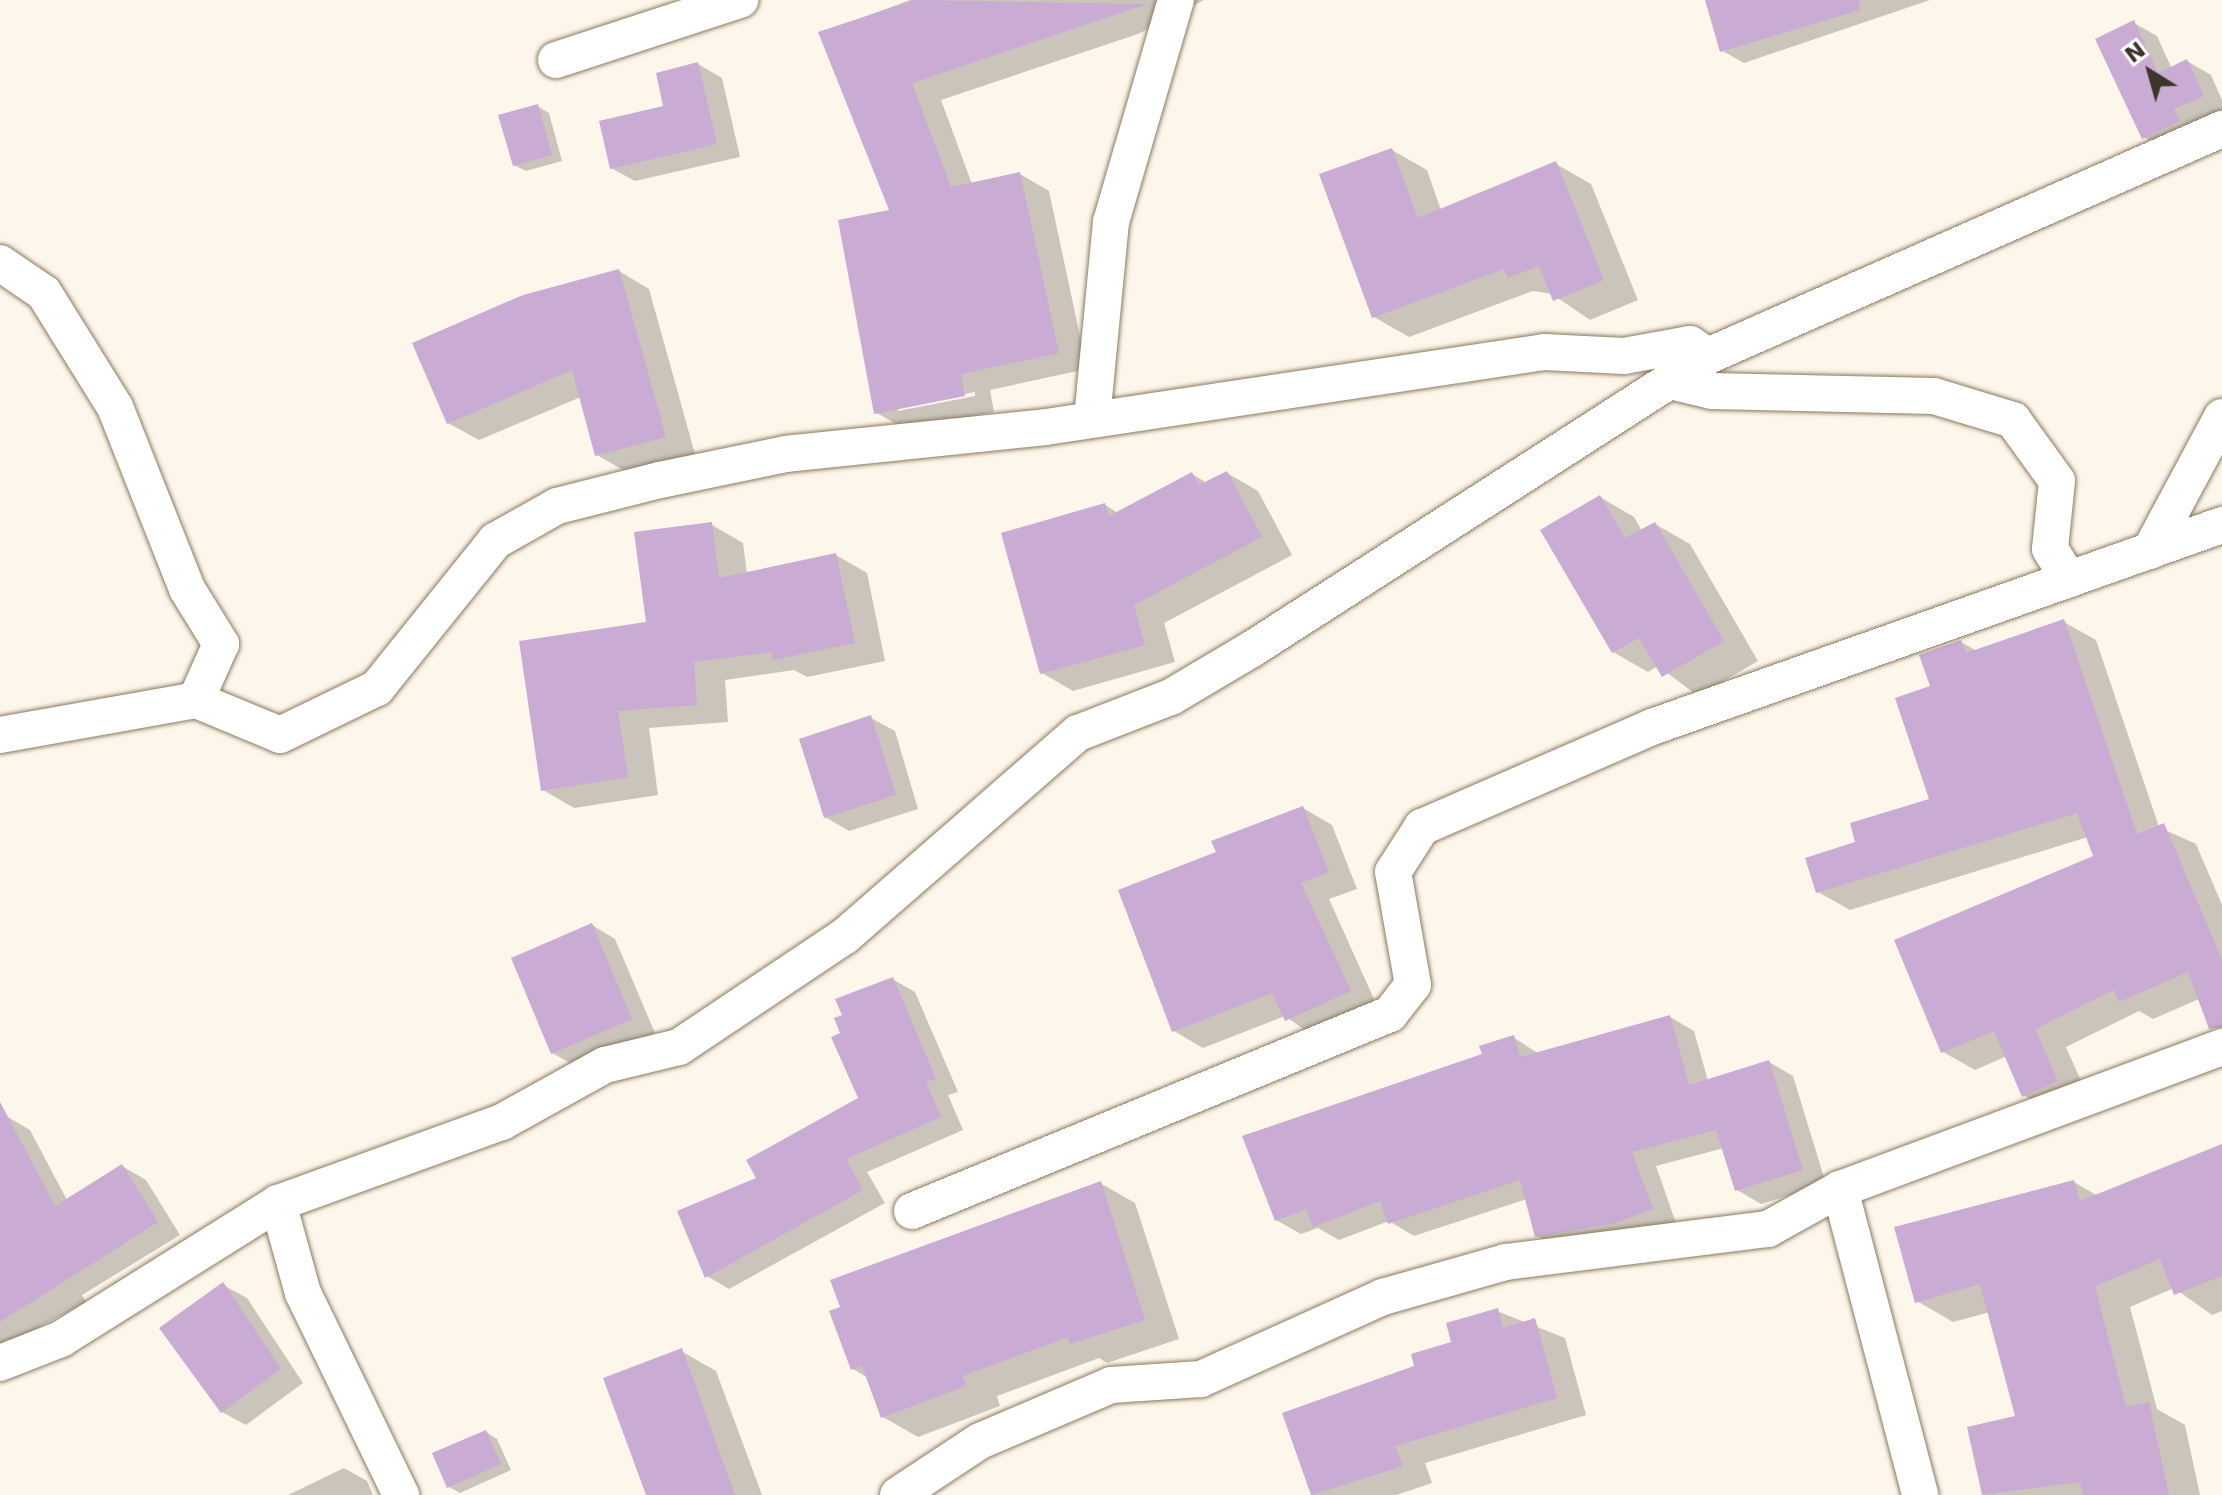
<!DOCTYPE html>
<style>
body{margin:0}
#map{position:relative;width:2222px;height:1495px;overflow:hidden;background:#fdf6ea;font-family:"DejaVu Sans",sans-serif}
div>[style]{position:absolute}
.shadow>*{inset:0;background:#0003}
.building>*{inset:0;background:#c9abd4}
.roads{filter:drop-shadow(0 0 2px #8a7a5f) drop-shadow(0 0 2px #8a7a5f)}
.street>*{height:36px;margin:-18px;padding:0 18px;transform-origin:18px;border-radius:18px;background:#fff}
span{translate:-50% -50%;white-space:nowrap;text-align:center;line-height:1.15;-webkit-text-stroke:6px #fff;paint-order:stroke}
.north{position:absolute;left:2110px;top:32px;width:80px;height:80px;-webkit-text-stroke:6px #fff;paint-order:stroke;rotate:323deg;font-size:22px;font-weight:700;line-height:32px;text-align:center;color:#3c3529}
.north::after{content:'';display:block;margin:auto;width:28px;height:36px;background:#3c3529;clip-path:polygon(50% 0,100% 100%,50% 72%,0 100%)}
</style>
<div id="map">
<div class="shadow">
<i style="clip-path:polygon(evenodd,910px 0,1204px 0,1138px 34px,941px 100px,972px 184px,1020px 174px,1049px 191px,1087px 369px,990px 390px,994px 412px,905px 429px,875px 412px,891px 212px,821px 33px,910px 0,975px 392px,975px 396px,898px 411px,898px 407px,975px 392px)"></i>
<i style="clip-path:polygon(1707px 0,1930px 0,1744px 63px,1721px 50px)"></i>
<i style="clip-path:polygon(2134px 23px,2157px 36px,2172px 69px,2187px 61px,2211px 75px,2222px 100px,2222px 112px,2167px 151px,2144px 137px)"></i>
<i style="clip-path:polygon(698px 64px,722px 78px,740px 157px,635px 181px,611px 168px)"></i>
<i style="clip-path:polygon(537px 106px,549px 113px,562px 161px,526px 171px,514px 165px)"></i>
<i style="clip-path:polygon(1392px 150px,1427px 170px,1441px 210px,1556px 164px,1591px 184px,1638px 300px,1590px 320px,1552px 294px,1533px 291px,1409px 337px,1374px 317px)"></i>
<i style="clip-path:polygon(619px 271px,649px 289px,695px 454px,628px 473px,597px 455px,581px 397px,479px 440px,448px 423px)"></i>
<i style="clip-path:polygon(1227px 473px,1258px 491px,1292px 555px,1164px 623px,1175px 662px,1073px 691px,1042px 673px,1105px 505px,1118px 513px,1192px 474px,1207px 483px)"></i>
<i style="clip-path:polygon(1600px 497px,1634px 517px,1642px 531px,1655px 524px,1690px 544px,1758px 661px,1698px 696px,1658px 666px,1648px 672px,1613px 652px)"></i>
<i style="clip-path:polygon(712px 525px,743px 543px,747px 574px,836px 555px,867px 573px,885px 661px,807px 677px,794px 670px,725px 680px,728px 722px,649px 728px,658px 795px,574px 808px,543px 790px)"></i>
<i style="clip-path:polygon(2064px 622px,2096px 640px,2159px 827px,2196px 844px,2222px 905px,2222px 989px,2153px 1019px,2139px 1011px,2066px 1047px,2089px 1099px,2056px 1114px,2023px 1095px,2007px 1056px,1975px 1070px,1943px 1052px,2096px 858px,2088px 837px,1850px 910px,1818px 892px,1858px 843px,1931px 800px,1933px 687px,1961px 642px,1977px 651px)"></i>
<i style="clip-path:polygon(871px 718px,895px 731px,918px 809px,849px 831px,825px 817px)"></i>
<i style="clip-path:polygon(1303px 808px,1332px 825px,1357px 889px,1329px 899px,1378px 1008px,1315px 1037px,1285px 1016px,1203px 1048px,1174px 1031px,1218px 853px)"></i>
<i style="clip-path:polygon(592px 925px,615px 939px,655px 1033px,576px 1066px,552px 1053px)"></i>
<i style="clip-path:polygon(892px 979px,915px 992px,958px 1092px,948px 1095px,963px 1130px,867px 1172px,885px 1203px,729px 1289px,707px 1276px,759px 1179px,860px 1099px,843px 1034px)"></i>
<i style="clip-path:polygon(1670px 1017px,1694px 1031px,1708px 1081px,1769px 1062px,1793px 1076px,1826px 1184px,1761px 1204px,1737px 1190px,1724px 1148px,1656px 1166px,1676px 1223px,1561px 1250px,1537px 1236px,1527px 1199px,1414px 1236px,1389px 1221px,1339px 1240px,1318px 1228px,1301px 1234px,1276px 1220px,1513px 1037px,1539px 1054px)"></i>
<i style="clip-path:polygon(6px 1116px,30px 1130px,67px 1200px,122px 1166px,146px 1180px,180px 1235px,82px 1295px,86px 1302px,0 1348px,0 1119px)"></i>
<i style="clip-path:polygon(2222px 1146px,2222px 1311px,2212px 1315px,2174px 1288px,2130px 1307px,2157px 1409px,2185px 1425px,2200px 1495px,1984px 1495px,1970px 1429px,2018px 1418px,1990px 1312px,1953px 1322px,1917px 1301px,2074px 1182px,2098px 1196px)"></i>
<i style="clip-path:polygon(1100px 1183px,1135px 1203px,1179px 1339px,1107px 1363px,1099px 1358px,997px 1396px,1000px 1406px,918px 1437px,883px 1417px,868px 1378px,853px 1369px)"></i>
<i style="clip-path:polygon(223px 1285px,247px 1298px,303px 1383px,246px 1425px,222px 1412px)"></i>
<i style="clip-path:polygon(1497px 1311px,1565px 1338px,1586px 1415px,1425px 1463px,1432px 1483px,1396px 1495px,1313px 1495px,1285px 1414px,1417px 1368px)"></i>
<i style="clip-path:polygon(681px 1351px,716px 1371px,762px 1495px,648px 1495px)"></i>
<i style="clip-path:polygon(486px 1432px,497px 1439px,511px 1470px,460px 1493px,449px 1487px)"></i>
<i style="clip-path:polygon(344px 1468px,367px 1481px,373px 1495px,288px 1495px)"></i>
</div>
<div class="building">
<i style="clip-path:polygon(915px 0,1147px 4px,912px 83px,951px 187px,1020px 172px,1059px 353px,961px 374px,965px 396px,874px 414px,838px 220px,889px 210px,818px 32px)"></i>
<i style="clip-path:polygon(1705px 0,1859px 0,1860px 10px,1720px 52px)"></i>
<i style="clip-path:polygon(2134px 20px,2158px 73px,2187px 59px,2204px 96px,2174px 109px,2180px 121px,2142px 139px,2095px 39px)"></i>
<i style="clip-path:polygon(698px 62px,717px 144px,610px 169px,599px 121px,663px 106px,656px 73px)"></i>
<i style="clip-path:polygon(538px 104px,552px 155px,513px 166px,498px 115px)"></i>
<i style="clip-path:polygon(1392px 148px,1418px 218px,1556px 161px,1604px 280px,1553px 301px,1539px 266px,1508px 278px,1504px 269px,1372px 318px,1319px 174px)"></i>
<i style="clip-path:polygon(619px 269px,666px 437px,595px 456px,572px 370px,447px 424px,412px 343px,523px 295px)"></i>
<i style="clip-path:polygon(1227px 471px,1262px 537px,1134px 605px,1145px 645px,1040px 674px,1001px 533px,1105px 503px,1109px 516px,1192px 472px,1199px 485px)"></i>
<i style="clip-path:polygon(1600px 495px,1625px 538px,1655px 522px,1724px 641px,1662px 677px,1639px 638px,1612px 653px,1540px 530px)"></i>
<i style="clip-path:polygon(712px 522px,719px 578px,836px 553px,855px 643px,773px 660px,772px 652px,694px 662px,697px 705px,618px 711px,628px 777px,541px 791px,519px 641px,646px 622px,634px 532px)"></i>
<i style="clip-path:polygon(2064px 619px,2137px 834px,2164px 823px,2222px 960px,2222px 1027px,2209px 1029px,2188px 972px,2119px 1002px,2114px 990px,2035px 1029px,2058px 1081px,2022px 1097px,1994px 1031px,1941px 1053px,1894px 940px,2093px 856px,2077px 813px,1816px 893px,1805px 858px,1855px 842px,1850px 823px,1929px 799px,1895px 698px,1930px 686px,1919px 655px,1961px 640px,1966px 653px)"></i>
<i style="clip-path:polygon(871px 715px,896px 795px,824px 818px,799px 739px)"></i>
<i style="clip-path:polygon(1303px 806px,1329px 872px,1301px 883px,1351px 991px,1285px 1021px,1272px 993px,1172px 1032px,1118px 890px,1216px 852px,1211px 841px)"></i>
<i style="clip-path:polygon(592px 923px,632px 1019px,551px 1054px,511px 958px)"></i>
<i style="clip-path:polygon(893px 977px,936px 1079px,926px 1082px,941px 1117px,846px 1159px,863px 1190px,705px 1278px,677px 1211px,756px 1178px,746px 1160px,858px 1098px,831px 1037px,840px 1033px,834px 1018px,842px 1015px,835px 999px)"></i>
<i style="clip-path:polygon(1670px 1015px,1689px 1085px,1769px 1060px,1803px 1170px,1735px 1191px,1716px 1130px,1632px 1152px,1653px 1209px,1616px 1223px,1535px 1237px,1520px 1180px,1388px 1224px,1380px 1201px,1313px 1227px,1306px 1209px,1275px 1221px,1242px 1136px,1482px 1054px,1479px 1046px,1514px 1035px,1520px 1057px)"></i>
<i style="clip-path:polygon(0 1102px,55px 1206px,122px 1164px,158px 1222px,0 1322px)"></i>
<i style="clip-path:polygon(2222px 1144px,2222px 1276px,2174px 1295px,2160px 1259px,2095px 1286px,2126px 1407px,2149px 1402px,2169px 1495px,2083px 1495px,2080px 1482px,1982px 1495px,1967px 1427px,2015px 1416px,1980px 1284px,1915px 1303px,1894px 1227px,2074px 1180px,2080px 1201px)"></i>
<i style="clip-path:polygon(1101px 1181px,1145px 1320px,1070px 1344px,1068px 1337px,963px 1376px,966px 1386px,881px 1418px,862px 1366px,851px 1370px,829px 1311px,840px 1307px,830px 1280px)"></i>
<i style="clip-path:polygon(223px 1282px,281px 1369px,221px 1413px,159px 1328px)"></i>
<i style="clip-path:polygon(1498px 1308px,1503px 1328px,1535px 1318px,1557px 1398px,1395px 1446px,1403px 1466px,1311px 1495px,1282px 1413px,1414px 1366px,1411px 1354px,1451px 1342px,1446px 1323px)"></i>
<i style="clip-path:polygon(682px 1348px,735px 1495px,646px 1495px,603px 1378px)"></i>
<i style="clip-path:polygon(486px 1430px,501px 1464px,447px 1488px,432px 1453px)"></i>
</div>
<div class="roads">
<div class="street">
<i style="left:556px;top:60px;width:194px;rotate:-18.1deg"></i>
<i style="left:0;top:263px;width:53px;rotate:34.3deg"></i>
<i style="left:44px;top:293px;width:134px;rotate:58.1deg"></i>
<i style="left:115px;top:407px;width:196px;rotate:68.4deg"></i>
<i style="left:187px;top:589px;width:65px;rotate:58.3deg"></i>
<i style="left:221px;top:644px;width:61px;rotate:114.1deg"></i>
<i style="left:1670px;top:381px;width:43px;rotate:13.4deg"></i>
<i style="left:1712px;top:391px;width:222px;rotate:1.3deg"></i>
<i style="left:1934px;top:396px;width:83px;rotate:16.9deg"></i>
<i style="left:2013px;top:420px;width:75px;rotate:54.2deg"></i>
<i style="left:2057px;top:481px;width:68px;rotate:95.9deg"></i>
<i style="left:2050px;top:549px;width:36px;rotate:58deg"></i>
<i style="left:1092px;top:419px;width:198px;rotate:-84.5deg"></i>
<i style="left:1111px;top:222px;width:231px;rotate:-73.7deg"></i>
<i style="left:2150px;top:551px;width:152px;rotate:-61.8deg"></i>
<i style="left:0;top:735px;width:199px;rotate:-10.1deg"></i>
<i style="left:196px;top:700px;width:91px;rotate:22.6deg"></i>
<i style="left:280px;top:735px;width:108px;rotate:-25.9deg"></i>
<i style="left:377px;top:688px;width:189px;rotate:-51.2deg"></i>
<i style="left:495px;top:541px;width:71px;rotate:-29.4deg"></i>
<i style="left:557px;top:506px;width:106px;rotate:-14.2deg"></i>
<i style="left:660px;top:480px;width:128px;rotate:-11.7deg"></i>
<i style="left:785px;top:454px;width:262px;rotate:-5.9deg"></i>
<i style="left:1046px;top:427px;width:504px;rotate:-8.56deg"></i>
<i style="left:1544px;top:352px;width:80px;rotate:2.9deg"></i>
<i style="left:1624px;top:356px;width:67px;rotate:-10.3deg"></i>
<i style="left:1690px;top:344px;width:22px;rotate:34deg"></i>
<i style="left:1708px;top:356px;width:562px;rotate:-23.83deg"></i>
<i style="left:1840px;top:1189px;width:316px;rotate:75.3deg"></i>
<i style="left:278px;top:1203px;width:93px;rotate:74.5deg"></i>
<i style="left:303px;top:1293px;width:225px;rotate:64.1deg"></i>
<i style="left:912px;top:1211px;width:517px;rotate:-22.4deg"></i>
<i style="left:1390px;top:1014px;width:37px;rotate:-52deg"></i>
<i style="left:1413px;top:985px;width:115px;rotate:-100deg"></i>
<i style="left:1393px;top:872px;width:54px;rotate:-57.2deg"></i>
<i style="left:1422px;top:827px;width:251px;rotate:-23.5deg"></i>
<i style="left:1652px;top:727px;width:605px;rotate:-19.51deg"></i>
<i style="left:0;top:1363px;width:66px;rotate:-21.5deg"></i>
<i style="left:61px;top:1339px;width:256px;rotate:-32.1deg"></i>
<i style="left:278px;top:1203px;width:238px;rotate:-19.9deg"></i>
<i style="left:502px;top:1122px;width:118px;rotate:-29deg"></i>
<i style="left:605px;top:1065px;width:76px;rotate:-13.7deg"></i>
<i style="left:679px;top:1047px;width:200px;rotate:-33.8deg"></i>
<i style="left:845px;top:936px;width:309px;rotate:-41.1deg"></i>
<i style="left:1078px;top:733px;width:100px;rotate:-21.2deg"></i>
<i style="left:1171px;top:697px;width:94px;rotate:-30.7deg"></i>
<i style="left:1252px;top:649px;width:542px;rotate:-32.72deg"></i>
<i style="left:898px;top:1495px;width:98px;rotate:-33.4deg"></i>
<i style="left:980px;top:1441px;width:142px;rotate:-23.1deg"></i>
<i style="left:1111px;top:1385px;width:90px;rotate:-3.8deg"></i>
<i style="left:1201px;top:1379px;width:200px;rotate:-24.3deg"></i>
<i style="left:1383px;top:1297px;width:128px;rotate:-15.9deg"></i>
<i style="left:1506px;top:1262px;width:264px;rotate:-7.2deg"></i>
<i style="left:1768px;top:1229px;width:82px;rotate:-29.1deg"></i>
<i style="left:1840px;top:1189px;width:408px;rotate:-20.4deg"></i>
</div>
</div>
<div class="north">N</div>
</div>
